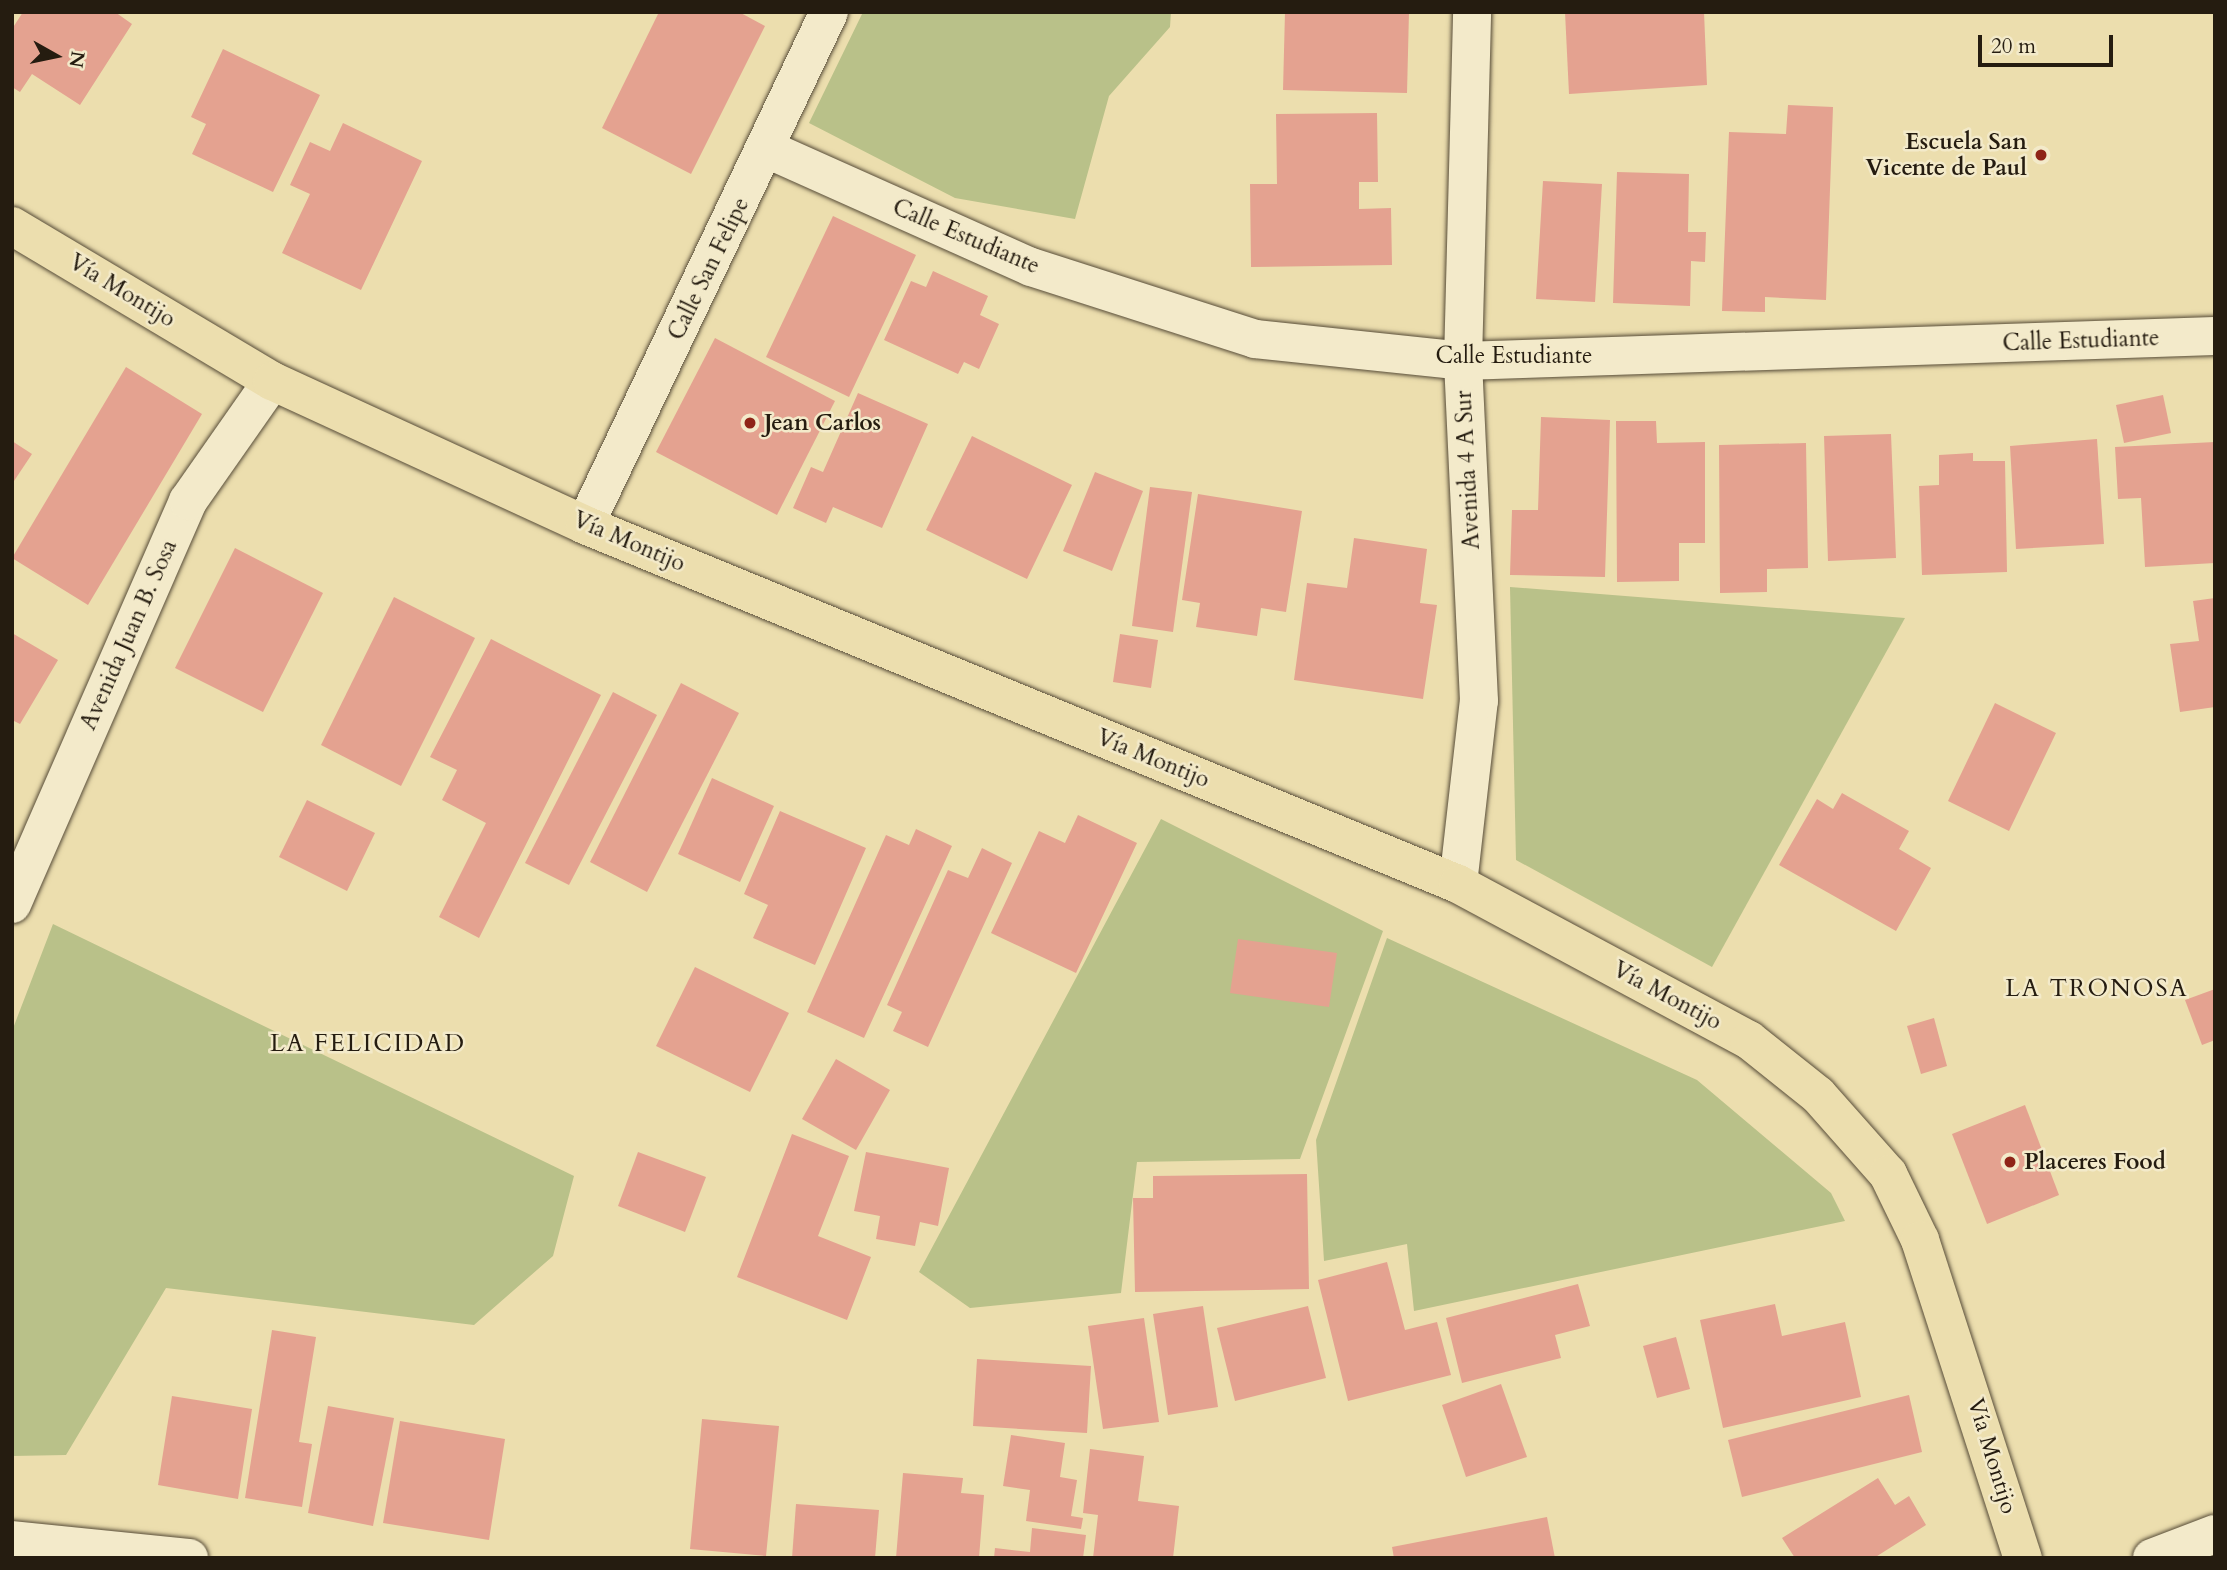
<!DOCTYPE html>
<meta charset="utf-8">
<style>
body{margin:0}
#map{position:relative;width:2227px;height:1570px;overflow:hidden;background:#ecdeae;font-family:Cardo,serif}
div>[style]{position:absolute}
.green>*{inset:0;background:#b9c189}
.building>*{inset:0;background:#e4a290}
.roads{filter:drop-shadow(0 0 2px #574c38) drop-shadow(0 0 2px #574c38)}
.minor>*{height:38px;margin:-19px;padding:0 19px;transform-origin:19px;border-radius:19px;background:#f3eaca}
.major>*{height:38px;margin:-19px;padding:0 19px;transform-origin:19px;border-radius:19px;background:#ecdeae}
.dots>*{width:19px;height:19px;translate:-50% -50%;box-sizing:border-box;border:4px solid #f3eaca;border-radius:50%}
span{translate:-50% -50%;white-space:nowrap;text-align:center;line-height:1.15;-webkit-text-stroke:5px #f3eaca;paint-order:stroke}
.poi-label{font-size:23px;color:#251c10;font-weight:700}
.right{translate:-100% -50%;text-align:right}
.left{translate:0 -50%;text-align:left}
.street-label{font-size:23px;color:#251c10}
.neighbourhood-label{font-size:24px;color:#251c10;letter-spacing:2px}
.frame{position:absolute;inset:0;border:14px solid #251c10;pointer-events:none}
.north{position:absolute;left:21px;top:21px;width:70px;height:70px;-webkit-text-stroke:5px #f3eaca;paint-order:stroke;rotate:99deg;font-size:19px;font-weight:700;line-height:28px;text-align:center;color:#251c10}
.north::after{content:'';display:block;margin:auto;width:24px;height:32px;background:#251c10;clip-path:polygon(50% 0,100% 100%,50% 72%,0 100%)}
.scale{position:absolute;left:1978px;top:35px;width:135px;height:32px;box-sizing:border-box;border:4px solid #251c10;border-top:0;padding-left:9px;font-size:21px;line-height:24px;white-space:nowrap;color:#251c10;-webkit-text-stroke:5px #f3eaca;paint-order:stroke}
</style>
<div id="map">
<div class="green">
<i style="clip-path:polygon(863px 12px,1171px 12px,1170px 27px,1109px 96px,1075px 219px,955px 198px,809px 123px)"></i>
<i style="clip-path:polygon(1510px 587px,1905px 618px,1712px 967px,1516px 860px)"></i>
<i style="clip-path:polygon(1161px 819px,1383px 931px,1300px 1159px,1137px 1162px,1121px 1293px,970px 1308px,919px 1272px)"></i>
<i style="clip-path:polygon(53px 924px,574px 1176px,553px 1256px,474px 1325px,166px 1288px,66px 1455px,12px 1456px,12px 1031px)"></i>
<i style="clip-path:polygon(1387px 938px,1697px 1080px,1831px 1193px,1845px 1221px,1414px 1311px,1407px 1244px,1324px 1261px,1316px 1140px)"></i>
</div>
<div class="building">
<i style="clip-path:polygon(23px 12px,115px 12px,132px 24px,80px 105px,32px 74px,20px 92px,12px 87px,12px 29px)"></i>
<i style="clip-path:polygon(659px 12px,739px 12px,765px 26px,691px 174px,602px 128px)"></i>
<i style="clip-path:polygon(1285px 12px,1409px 12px,1407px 93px,1283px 90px)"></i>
<i style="clip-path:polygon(1565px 12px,1704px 12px,1707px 85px,1569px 94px)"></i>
<i style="clip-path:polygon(223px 49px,320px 95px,273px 192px,192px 154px,206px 124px,191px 117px)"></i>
<i style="clip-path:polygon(1788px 105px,1833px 107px,1826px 300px,1765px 297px,1765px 312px,1722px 311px,1729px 132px,1786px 134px)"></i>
<i style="clip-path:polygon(1377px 113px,1378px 182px,1359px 182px,1359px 209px,1391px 208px,1392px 265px,1251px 267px,1250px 184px,1277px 184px,1276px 114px)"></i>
<i style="clip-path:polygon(343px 123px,422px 161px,361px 290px,282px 253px,310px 194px,290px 185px,310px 142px,330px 151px)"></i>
<i style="clip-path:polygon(1617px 172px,1689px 174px,1688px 232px,1706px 232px,1705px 262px,1691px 261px,1690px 306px,1613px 303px)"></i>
<i style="clip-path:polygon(1543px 181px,1602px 184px,1595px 302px,1536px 299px)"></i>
<i style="clip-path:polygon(833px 216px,916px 255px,849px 397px,766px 357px)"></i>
<i style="clip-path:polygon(933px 271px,988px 296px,980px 315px,999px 324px,979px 369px,964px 362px,958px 374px,884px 340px,911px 281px,926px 287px)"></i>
<i style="clip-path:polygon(715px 338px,835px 401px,777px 515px,656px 452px)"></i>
<i style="clip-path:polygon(126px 367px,202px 414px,88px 605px,12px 558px)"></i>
<i style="clip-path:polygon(858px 393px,928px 424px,882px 528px,833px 507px,826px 523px,793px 508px,811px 467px,823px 472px)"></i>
<i style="clip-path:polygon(2163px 395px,2171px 433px,2124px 443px,2116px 405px)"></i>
<i style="clip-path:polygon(1541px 417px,1610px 420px,1605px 577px,1510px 575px,1512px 510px,1538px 510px)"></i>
<i style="clip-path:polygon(1616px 421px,1656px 421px,1657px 443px,1705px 442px,1705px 543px,1679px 543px,1679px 581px,1617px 582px)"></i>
<i style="clip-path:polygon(1891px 434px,1896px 558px,1828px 561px,1824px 436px)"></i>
<i style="clip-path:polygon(972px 436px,1072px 485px,1027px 579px,926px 530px)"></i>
<i style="clip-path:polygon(2097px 439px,2104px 544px,2016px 549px,2010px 446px)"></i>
<i style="clip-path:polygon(12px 441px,32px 454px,12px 484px)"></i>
<i style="clip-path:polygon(2215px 442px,2215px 563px,2145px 567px,2141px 498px,2118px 499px,2115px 447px)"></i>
<i style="clip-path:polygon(1806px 443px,1808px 568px,1767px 569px,1767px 592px,1720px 593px,1719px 445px)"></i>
<i style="clip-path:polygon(1973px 453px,1973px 461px,2005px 461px,2007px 572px,1922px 575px,1919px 486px,1939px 485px,1939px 455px)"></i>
<i style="clip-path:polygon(1095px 472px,1143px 491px,1112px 571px,1063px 551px)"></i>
<i style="clip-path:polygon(1150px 487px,1192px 492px,1173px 632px,1132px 626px)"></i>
<i style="clip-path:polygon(1198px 494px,1302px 511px,1286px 612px,1261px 608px,1257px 636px,1196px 627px,1200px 603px,1182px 600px)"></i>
<i style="clip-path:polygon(1354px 538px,1427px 549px,1420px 603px,1437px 605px,1423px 699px,1294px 680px,1307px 583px,1347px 588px)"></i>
<i style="clip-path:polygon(235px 548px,323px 593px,263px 712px,175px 668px)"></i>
<i style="clip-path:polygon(394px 597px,475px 638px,401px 786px,321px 745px)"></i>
<i style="clip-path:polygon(2215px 598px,2215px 707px,2180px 712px,2170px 644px,2199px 641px,2193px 601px)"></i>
<i style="clip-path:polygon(12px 633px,58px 660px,20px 724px,12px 720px)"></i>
<i style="clip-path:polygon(1120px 634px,1158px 640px,1151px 688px,1113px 682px)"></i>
<i style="clip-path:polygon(491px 639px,601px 695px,479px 938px,439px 917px,486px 823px,442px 800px,457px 770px,430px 757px)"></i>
<i style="clip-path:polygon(681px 683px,739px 713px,647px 892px,590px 862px)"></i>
<i style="clip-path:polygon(613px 692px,657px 715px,569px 885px,525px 863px)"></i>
<i style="clip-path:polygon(1995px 703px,2056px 733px,2009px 831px,1948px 801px)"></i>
<i style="clip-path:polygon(712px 778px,774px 806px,740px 882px,678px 854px)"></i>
<i style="clip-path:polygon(1842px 793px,1909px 831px,1899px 849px,1931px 868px,1896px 931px,1779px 865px,1817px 799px,1833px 809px)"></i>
<i style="clip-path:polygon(307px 800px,375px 833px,347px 891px,279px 857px)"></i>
<i style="clip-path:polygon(780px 811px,866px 848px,815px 965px,753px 938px,768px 905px,744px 894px)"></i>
<i style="clip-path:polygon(1078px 815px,1137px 843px,1076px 973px,991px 933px,1039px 831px,1065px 843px)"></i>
<i style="clip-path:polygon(916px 829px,952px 846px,864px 1038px,807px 1012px,886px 835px,909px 845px)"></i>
<i style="clip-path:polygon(982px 848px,1012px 863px,928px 1047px,893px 1031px,902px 1012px,887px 1005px,948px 870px,968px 878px)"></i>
<i style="clip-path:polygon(1238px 939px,1337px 953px,1329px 1007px,1230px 993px)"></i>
<i style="clip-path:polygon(695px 967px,789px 1013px,750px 1092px,656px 1046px)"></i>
<i style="clip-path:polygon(2215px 989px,2215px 1040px,2202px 1045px,2185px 1000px)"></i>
<i style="clip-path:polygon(1934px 1018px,1947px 1066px,1921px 1074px,1907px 1026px)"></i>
<i style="clip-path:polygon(836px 1059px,890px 1090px,856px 1150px,802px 1119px)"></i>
<i style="clip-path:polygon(2025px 1105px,2059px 1195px,1987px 1224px,1952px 1134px)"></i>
<i style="clip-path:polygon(792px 1134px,849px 1156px,818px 1236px,871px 1257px,847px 1320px,737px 1277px)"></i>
<i style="clip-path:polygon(638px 1152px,706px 1177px,685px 1232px,618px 1206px)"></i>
<i style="clip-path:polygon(866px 1152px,949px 1168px,938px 1226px,920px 1222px,915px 1246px,876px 1239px,880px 1216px,854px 1211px)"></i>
<i style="clip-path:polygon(1307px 1174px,1309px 1289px,1135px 1292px,1133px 1198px,1153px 1198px,1153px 1176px)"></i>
<i style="clip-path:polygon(1387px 1262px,1405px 1330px,1437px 1322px,1451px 1375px,1348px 1401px,1318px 1280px)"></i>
<i style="clip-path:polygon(1578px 1284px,1590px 1326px,1555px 1335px,1561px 1358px,1462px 1383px,1446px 1318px)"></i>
<i style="clip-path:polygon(1775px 1304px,1782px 1336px,1845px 1322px,1861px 1397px,1723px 1428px,1700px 1320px)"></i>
<i style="clip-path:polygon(1203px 1306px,1218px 1407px,1168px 1415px,1153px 1314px)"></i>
<i style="clip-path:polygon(1308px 1306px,1326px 1378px,1235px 1401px,1217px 1328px)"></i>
<i style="clip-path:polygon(1144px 1318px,1159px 1422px,1103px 1429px,1088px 1326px)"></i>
<i style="clip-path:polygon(272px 1330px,316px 1337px,299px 1442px,312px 1444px,302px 1507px,245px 1498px)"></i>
<i style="clip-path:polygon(1676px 1337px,1690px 1389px,1657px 1398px,1643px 1346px)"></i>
<i style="clip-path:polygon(977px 1359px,1091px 1366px,1087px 1433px,973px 1426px)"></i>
<i style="clip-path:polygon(1501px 1384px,1527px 1457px,1466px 1477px,1442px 1405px)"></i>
<i style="clip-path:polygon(1909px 1395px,1922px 1452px,1742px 1497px,1728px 1440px)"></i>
<i style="clip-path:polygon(172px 1396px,252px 1409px,238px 1499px,158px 1485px)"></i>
<i style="clip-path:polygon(328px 1406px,394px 1418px,373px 1526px,308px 1513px)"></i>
<i style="clip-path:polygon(702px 1419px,779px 1426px,766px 1556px,690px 1549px)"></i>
<i style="clip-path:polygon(400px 1421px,505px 1439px,489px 1540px,383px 1523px)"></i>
<i style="clip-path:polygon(1011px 1435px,1065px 1443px,1060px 1477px,1077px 1480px,1071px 1516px,1083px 1518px,1081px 1529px,1026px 1521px,1030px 1490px,1003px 1486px)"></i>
<i style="clip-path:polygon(1090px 1449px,1144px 1456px,1138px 1501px,1179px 1506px,1173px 1558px,1093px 1558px,1098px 1515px,1083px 1513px)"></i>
<i style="clip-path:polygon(903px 1473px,963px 1478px,961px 1493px,984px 1495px,979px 1558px,896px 1558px)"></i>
<i style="clip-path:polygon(1878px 1478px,1895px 1505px,1909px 1496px,1926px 1525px,1874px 1558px,1795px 1558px,1782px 1538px)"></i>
<i style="clip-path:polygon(796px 1504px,879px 1510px,875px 1558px,792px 1558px)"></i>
<i style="clip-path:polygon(1547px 1517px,1555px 1558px,1394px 1558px,1392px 1547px)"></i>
<i style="clip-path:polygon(1032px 1528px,1086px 1535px,1083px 1558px,994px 1558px,995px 1548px,1030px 1552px)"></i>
</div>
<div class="roads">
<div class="minor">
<i style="left:767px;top:149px;width:289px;rotate:24.1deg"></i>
<i style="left:1031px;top:267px;width:235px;rotate:17.8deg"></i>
<i style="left:1255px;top:339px;width:209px;rotate:6deg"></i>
<i style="left:1463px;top:361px;width:752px;rotate:-1.9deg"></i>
<i style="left:585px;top:525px;width:568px;rotate:-64.56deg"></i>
<i style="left:1458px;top:884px;width:184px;rotate:-83.5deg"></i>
<i style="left:1479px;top:701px;width:340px;rotate:-92.7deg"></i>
<i style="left:1463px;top:361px;width:349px;rotate:-88.5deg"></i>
<i style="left:12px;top:904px;width:440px;rotate:-66.4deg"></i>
<i style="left:188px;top:501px;width:146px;rotate:-55deg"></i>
<i style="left:12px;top:1540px;width:178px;rotate:5.8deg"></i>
<i style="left:2152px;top:1558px;width:67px;rotate:-20.9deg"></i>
</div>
<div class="major">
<i style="left:12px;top:226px;width:303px;rotate:30.8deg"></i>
<i style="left:272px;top:381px;width:345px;rotate:24.7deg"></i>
<i style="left:585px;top:525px;width:944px;rotate:22.35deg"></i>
<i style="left:1458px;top:884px;width:330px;rotate:28.2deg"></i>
<i style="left:1749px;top:1040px;width:88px;rotate:38.6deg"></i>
<i style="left:1818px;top:1095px;width:106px;rotate:48.5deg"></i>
<i style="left:1888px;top:1174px;width:73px;rotate:64.1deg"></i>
<i style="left:1920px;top:1240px;width:334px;rotate:72.1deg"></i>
</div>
</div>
<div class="dots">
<i style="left:2041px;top:155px;background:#8f2418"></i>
<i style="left:750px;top:423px;background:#8f2418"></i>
<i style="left:2010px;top:1162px;background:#8f2418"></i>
</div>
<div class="poi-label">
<span class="right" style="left:2027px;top:155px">Escuela San<br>Vicente de Paul</span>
<span class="left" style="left:764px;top:423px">Jean Carlos</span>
<span class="left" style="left:2024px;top:1162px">Placeres Food</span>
</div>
<div class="street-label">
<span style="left:966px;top:237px;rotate:23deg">Calle Estudiante</span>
<span style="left:709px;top:269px;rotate:-64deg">Calle San Felipe</span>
<span style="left:122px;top:291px;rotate:31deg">Vía Montijo</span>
<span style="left:2081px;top:341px;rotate:-2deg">Calle Estudiante</span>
<span style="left:1514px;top:356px">Calle Estudiante</span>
<span style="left:1468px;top:470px;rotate:-93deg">Avenida 4 A Sur</span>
<span style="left:629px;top:542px;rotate:23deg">Vía Montijo</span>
<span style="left:129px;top:635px;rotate:-66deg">Avenida Juan B. Sosa</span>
<span style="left:1153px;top:759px;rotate:22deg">Vía Montijo</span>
<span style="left:1667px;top:996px;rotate:28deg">Vía Montijo</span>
<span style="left:1992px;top:1456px;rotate:73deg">Vía Montijo</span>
</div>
<div class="neighbourhood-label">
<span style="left:2097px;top:989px">LA TRONOSA</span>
<span style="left:368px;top:1044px">LA FELICIDAD</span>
</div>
<div class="frame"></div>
<div class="north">N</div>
<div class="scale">20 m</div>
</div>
